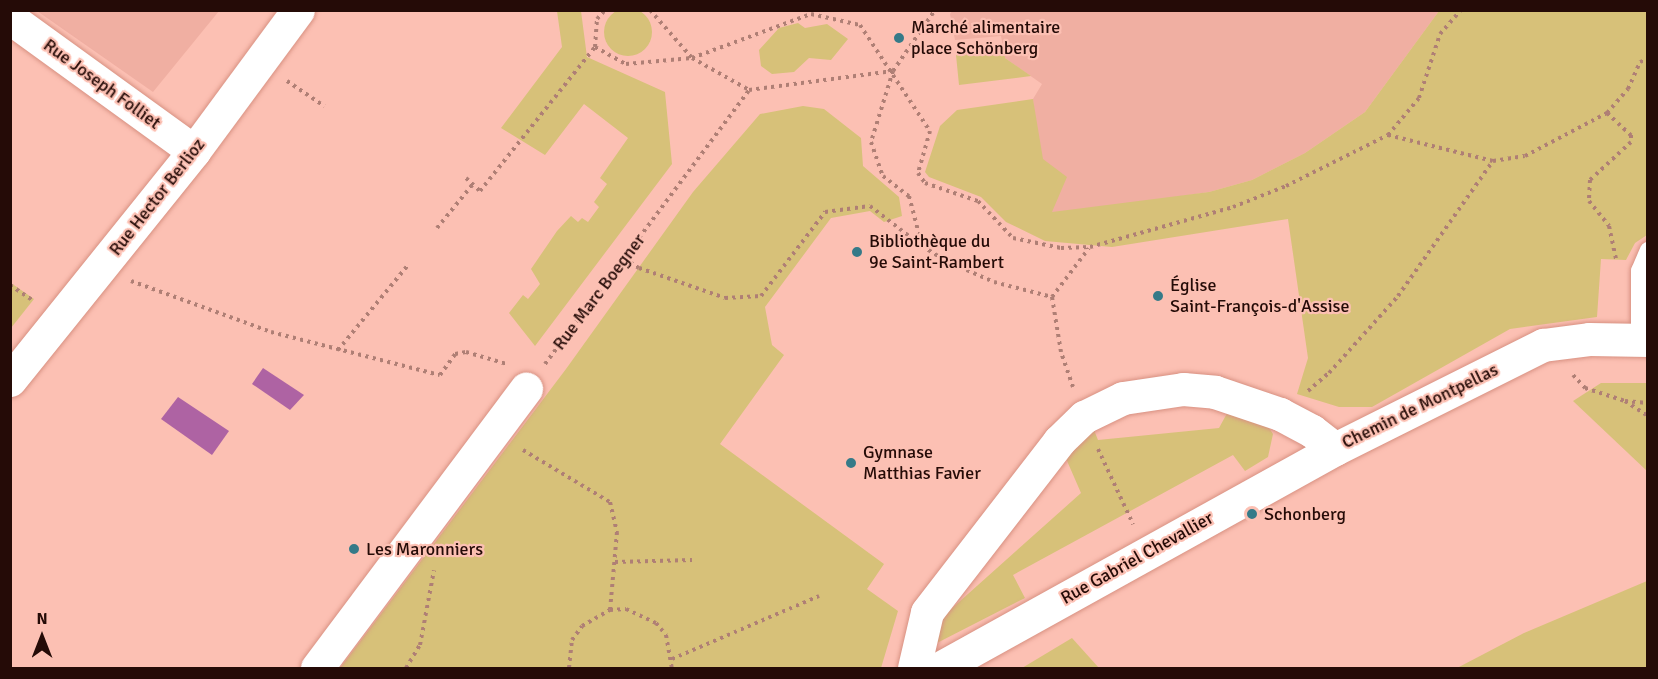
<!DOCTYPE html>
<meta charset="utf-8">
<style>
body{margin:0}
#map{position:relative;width:1658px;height:679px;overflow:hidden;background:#fcc0b3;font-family:Signika,sans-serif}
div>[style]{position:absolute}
.built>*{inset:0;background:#f0afa2}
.green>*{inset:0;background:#d7c179}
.round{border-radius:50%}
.water>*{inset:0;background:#ae63a3}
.path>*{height:4px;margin-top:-2px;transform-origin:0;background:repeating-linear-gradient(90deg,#af7f75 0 3px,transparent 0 7.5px)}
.roads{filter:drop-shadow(0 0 2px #d89182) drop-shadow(0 0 2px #d89182)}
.lane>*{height:16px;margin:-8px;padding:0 8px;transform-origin:8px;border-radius:8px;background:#fff}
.street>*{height:33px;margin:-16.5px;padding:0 16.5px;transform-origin:16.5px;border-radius:16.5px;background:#fff}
.secondary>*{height:33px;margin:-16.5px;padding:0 16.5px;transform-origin:16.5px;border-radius:16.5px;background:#fff}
.dots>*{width:16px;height:16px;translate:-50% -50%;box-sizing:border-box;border:3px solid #fcc0b3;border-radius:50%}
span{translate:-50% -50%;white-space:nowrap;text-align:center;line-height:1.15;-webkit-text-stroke:4.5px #fcc0b3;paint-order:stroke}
.poi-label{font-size:18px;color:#250b07}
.left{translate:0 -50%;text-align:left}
.street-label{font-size:18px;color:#250b07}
.frame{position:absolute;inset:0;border:12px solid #250b07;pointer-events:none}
.north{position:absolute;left:12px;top:607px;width:60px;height:60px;-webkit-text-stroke:4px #fcc0b3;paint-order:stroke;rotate:0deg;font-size:16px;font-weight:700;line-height:24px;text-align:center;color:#250b07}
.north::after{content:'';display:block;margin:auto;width:21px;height:27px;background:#250b07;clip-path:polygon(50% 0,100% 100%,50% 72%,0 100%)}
</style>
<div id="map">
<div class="built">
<i style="clip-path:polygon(953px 10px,1439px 11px,1365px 112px,1305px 153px,1252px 180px,1209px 192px,1040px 217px,1033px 99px,1042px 84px,1005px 58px,1001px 36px,955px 40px,950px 14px)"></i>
<i style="clip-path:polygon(37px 11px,219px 11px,153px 92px)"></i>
</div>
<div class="green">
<i class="round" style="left:604px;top:8px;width:48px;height:48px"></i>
<i style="clip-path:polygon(557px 11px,581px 11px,587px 57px,665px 92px,672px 164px,535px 346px,509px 313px,523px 295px,528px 299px,540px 284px,531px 269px,557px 231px,571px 216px,578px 222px,582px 218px,588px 222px,599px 207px,594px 202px,607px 184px,600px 178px,628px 138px,584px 104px,545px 155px,501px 128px,562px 47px)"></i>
<i style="clip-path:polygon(1439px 11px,1647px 11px,1647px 235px,1635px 243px,1626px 260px,1601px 259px,1597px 317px,1510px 329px,1372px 407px,1339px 407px,1297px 394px,1308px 358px,1288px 219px,1112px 247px,1045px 241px,1006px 222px,981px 197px,929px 177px,925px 172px,940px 126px,957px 110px,1033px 99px,1043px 159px,1067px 177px,1052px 212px,1209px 192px,1252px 180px,1305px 153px,1365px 112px)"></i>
<i style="clip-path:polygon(798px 23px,805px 28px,827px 24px,848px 39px,831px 60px,809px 58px,794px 72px,772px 74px,761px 66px,759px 50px,779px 28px)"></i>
<i style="clip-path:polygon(1004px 50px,1005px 58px,1031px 76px,959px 85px,956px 55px)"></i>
<i style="clip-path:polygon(803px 106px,824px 109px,861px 138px,863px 166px,899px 197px,902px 216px,884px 222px,870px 211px,831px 218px,765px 307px,772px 345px,784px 355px,720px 444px,884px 564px,867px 589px,898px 611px,881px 668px,340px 668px,566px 369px,693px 192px,760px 114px)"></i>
<i style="clip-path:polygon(11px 283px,34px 299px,11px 328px)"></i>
<i style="clip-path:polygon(1601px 383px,1647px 383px,1647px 471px,1573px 401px)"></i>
<i style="clip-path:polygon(1231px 406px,1262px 417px,1273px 434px,1268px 457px,1245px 471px,1233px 455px,1013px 575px,1025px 598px,935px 644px,940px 619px,1081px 493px,1061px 447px,1092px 425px,1098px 440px,1219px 428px)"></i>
<i style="clip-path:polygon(1647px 581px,1647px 668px,1457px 668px,1524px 633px)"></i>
<i style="clip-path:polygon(1072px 638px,1099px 668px,1022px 668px)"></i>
</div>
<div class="water">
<i style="clip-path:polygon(263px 368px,304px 395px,290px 410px,252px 384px)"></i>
<i style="clip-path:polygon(178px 397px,229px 431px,212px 455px,161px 419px)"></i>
</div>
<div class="path">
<i style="left:650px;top:10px;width:64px;rotate:48.8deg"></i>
<i style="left:692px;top:58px;width:65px;rotate:29.3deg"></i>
<i style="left:595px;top:47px;width:35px;rotate:29deg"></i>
<i style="left:626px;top:64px;width:66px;rotate:-5.2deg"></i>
<i style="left:692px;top:58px;width:127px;rotate:-20.3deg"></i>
<i style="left:811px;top:14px;width:50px;rotate:12.7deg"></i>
<i style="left:860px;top:25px;width:127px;rotate:56.6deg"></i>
<i style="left:930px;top:131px;width:44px;rotate:105.9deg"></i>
<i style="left:918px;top:173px;width:12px;rotate:55deg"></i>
<i style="left:925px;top:183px;width:56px;rotate:18.8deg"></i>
<i style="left:978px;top:201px;width:51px;rotate:46.6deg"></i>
<i style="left:1013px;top:238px;width:49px;rotate:11.8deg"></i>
<i style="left:1061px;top:248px;width:29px;rotate:-2deg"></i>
<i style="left:1090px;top:247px;width:148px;rotate:-15.6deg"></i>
<i style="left:1233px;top:207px;width:57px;rotate:-21.6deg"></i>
<i style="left:1286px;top:186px;width:114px;rotate:-26.6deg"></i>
<i style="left:1388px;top:135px;width:48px;rotate:-50deg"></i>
<i style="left:1419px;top:98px;width:67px;rotate:-71.8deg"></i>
<i style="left:1440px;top:34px;width:32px;rotate:-49deg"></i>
<i style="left:893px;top:71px;width:74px;rotate:107.2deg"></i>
<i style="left:871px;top:142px;width:36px;rotate:71deg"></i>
<i style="left:883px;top:176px;width:33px;rotate:38deg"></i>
<i style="left:909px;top:196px;width:52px;rotate:75.4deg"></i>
<i style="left:922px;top:246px;width:28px;rotate:32deg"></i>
<i style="left:946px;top:261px;width:52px;rotate:23.6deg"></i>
<i style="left:994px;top:282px;width:60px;rotate:14.5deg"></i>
<i style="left:287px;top:81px;width:45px;rotate:34deg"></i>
<i style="left:1607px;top:113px;width:33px;rotate:43deg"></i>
<i style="left:1631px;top:135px;width:7px;rotate:90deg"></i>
<i style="left:1631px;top:142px;width:56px;rotate:137.2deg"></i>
<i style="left:1590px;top:180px;width:21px;rotate:93deg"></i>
<i style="left:1589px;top:201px;width:32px;rotate:51deg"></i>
<i style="left:1609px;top:226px;width:34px;rotate:78deg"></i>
<i style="left:1388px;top:135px;width:108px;rotate:13.9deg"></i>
<i style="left:466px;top:178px;width:19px;rotate:43deg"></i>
<i style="left:480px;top:191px;width:184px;rotate:-51.4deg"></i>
<i style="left:595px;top:47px;width:28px;rotate:-86deg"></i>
<i style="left:597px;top:19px;width:12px;rotate:-48deg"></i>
<i style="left:437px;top:228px;width:57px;rotate:-50.7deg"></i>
<i style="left:624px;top:258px;width:18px;rotate:34deg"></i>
<i style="left:639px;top:268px;width:91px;rotate:19.2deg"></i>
<i style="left:725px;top:298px;width:36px;rotate:-3deg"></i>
<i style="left:761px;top:296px;width:106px;rotate:-52.7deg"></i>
<i style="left:825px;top:212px;width:45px;rotate:-7.6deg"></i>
<i style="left:870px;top:206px;width:66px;rotate:37.6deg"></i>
<i style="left:131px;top:281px;width:149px;rotate:20deg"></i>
<i style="left:271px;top:332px;width:174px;rotate:14.3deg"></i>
<i style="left:440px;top:375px;width:26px;rotate:-54deg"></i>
<i style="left:455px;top:354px;width:11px;rotate:-10deg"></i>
<i style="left:466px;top:352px;width:43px;rotate:16.3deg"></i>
<i style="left:10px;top:285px;width:27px;rotate:34deg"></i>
<i style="left:338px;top:350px;width:110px;rotate:-50.5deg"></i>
<i style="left:545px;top:364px;width:342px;rotate:-53.3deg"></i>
<i style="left:749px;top:90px;width:145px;rotate:-7.5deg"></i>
<i style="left:893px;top:71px;width:74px;rotate:-55.5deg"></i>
<i style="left:1573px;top:375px;width:18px;rotate:47deg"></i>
<i style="left:1585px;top:388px;width:42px;rotate:18deg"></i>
<i style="left:1625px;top:401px;width:23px;rotate:5deg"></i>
<i style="left:1073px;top:387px;width:37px;rotate:-109deg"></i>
<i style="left:1061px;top:352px;width:56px;rotate:-99.3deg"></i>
<i style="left:1052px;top:297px;width:61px;rotate:-52.9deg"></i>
<i style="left:1308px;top:391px;width:28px;rotate:-41deg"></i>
<i style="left:1329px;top:373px;width:103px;rotate:-48.1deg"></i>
<i style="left:1398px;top:296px;width:165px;rotate:-54.9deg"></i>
<i style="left:1493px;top:161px;width:32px;rotate:-9deg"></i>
<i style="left:1525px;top:156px;width:93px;rotate:-27.7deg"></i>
<i style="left:1607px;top:113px;width:32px;rotate:-49deg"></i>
<i style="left:1628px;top:89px;width:30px;rotate:-66deg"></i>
<i style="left:1640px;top:62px;width:9px;rotate:-21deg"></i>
<i style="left:1625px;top:401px;width:27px;rotate:33deg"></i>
<i style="left:1098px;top:449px;width:83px;rotate:65deg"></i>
<i style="left:523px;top:450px;width:101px;rotate:30.9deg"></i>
<i style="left:610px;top:502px;width:31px;rotate:77deg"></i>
<i style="left:617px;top:532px;width:78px;rotate:95.1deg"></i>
<i style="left:615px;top:562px;width:77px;rotate:-1.5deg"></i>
<i style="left:672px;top:659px;width:160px;rotate:-23.2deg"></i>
<i style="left:406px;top:668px;width:27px;rotate:-59deg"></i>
<i style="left:420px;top:645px;width:76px;rotate:-79.4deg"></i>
<i style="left:569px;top:668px;width:28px;rotate:-84deg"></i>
<i style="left:572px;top:640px;width:17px;rotate:-54deg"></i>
<i style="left:582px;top:626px;width:32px;rotate:-30deg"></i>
<i style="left:610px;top:610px;width:16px;rotate:-4deg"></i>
<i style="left:626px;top:609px;width:33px;rotate:25deg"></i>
<i style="left:656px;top:623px;width:16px;rotate:50deg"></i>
<i style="left:666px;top:635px;width:34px;rotate:80deg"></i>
</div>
<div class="roads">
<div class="lane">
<i style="left:1639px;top:340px;width:69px;rotate:-90deg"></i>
<i style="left:1639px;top:271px;width:23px;rotate:-67deg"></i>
</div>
<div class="street">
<i style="left:10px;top:18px;width:227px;rotate:35.9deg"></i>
<i style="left:317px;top:668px;width:349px;rotate:-53.2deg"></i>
<i style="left:914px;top:668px;width:57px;rotate:-76.9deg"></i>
<i style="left:927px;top:612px;width:216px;rotate:-52.3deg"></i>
<i style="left:1059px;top:441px;width:35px;rotate:-44deg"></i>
<i style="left:1084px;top:417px;width:43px;rotate:-26deg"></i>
<i style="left:1123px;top:398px;width:61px;rotate:-8.5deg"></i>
<i style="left:1183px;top:389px;width:32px;rotate:5deg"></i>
<i style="left:1215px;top:392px;width:69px;rotate:18.7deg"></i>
<i style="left:1280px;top:414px;width:36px;rotate:28deg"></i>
<i style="left:1312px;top:431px;width:29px;rotate:38deg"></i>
<i style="left:940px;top:668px;width:452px;rotate:-29deg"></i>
<i style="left:1335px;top:449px;width:233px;rotate:-26.6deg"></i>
<i style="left:1543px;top:345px;width:46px;rotate:-7.4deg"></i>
<i style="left:1589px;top:339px;width:59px;rotate:1deg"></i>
</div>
<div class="secondary">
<i style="left:10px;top:380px;width:294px;rotate:-51.2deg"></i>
<i style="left:194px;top:151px;width:175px;rotate:-53.6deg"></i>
</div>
</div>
<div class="dots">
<i style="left:899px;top:38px;background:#357a88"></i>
<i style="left:857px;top:252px;background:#357a88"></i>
<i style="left:1158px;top:296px;background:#357a88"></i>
<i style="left:851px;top:463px;background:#357a88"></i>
<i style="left:1252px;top:514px;background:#357a88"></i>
<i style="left:354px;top:549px;background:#357a88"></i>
</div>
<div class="poi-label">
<span class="left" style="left:911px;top:38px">Marché alimentaire<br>place Schönberg</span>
<span class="left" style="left:869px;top:252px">Bibliothèque du<br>9e Saint-Rambert</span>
<span class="left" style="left:1170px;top:296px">Église<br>Saint-François-d'Assise</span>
<span class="left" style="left:863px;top:463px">Gymnase<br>Matthias Favier</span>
<span class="left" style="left:1264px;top:514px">Schonberg</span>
<span class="left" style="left:366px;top:549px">Les Maronniers</span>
</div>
<div class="street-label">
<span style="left:102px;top:84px;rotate:36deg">Rue Joseph Folliet</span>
<span style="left:157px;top:197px;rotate:-52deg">Rue Hector Berlioz</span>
<span style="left:599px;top:292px;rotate:-53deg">Rue Marc Boegner</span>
<span style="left:1420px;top:406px;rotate:-26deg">Chemin de Montpellas</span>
<span style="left:1137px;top:558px;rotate:-29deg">Rue Gabriel Chevallier</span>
</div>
<div class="frame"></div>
<div class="north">N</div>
</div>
